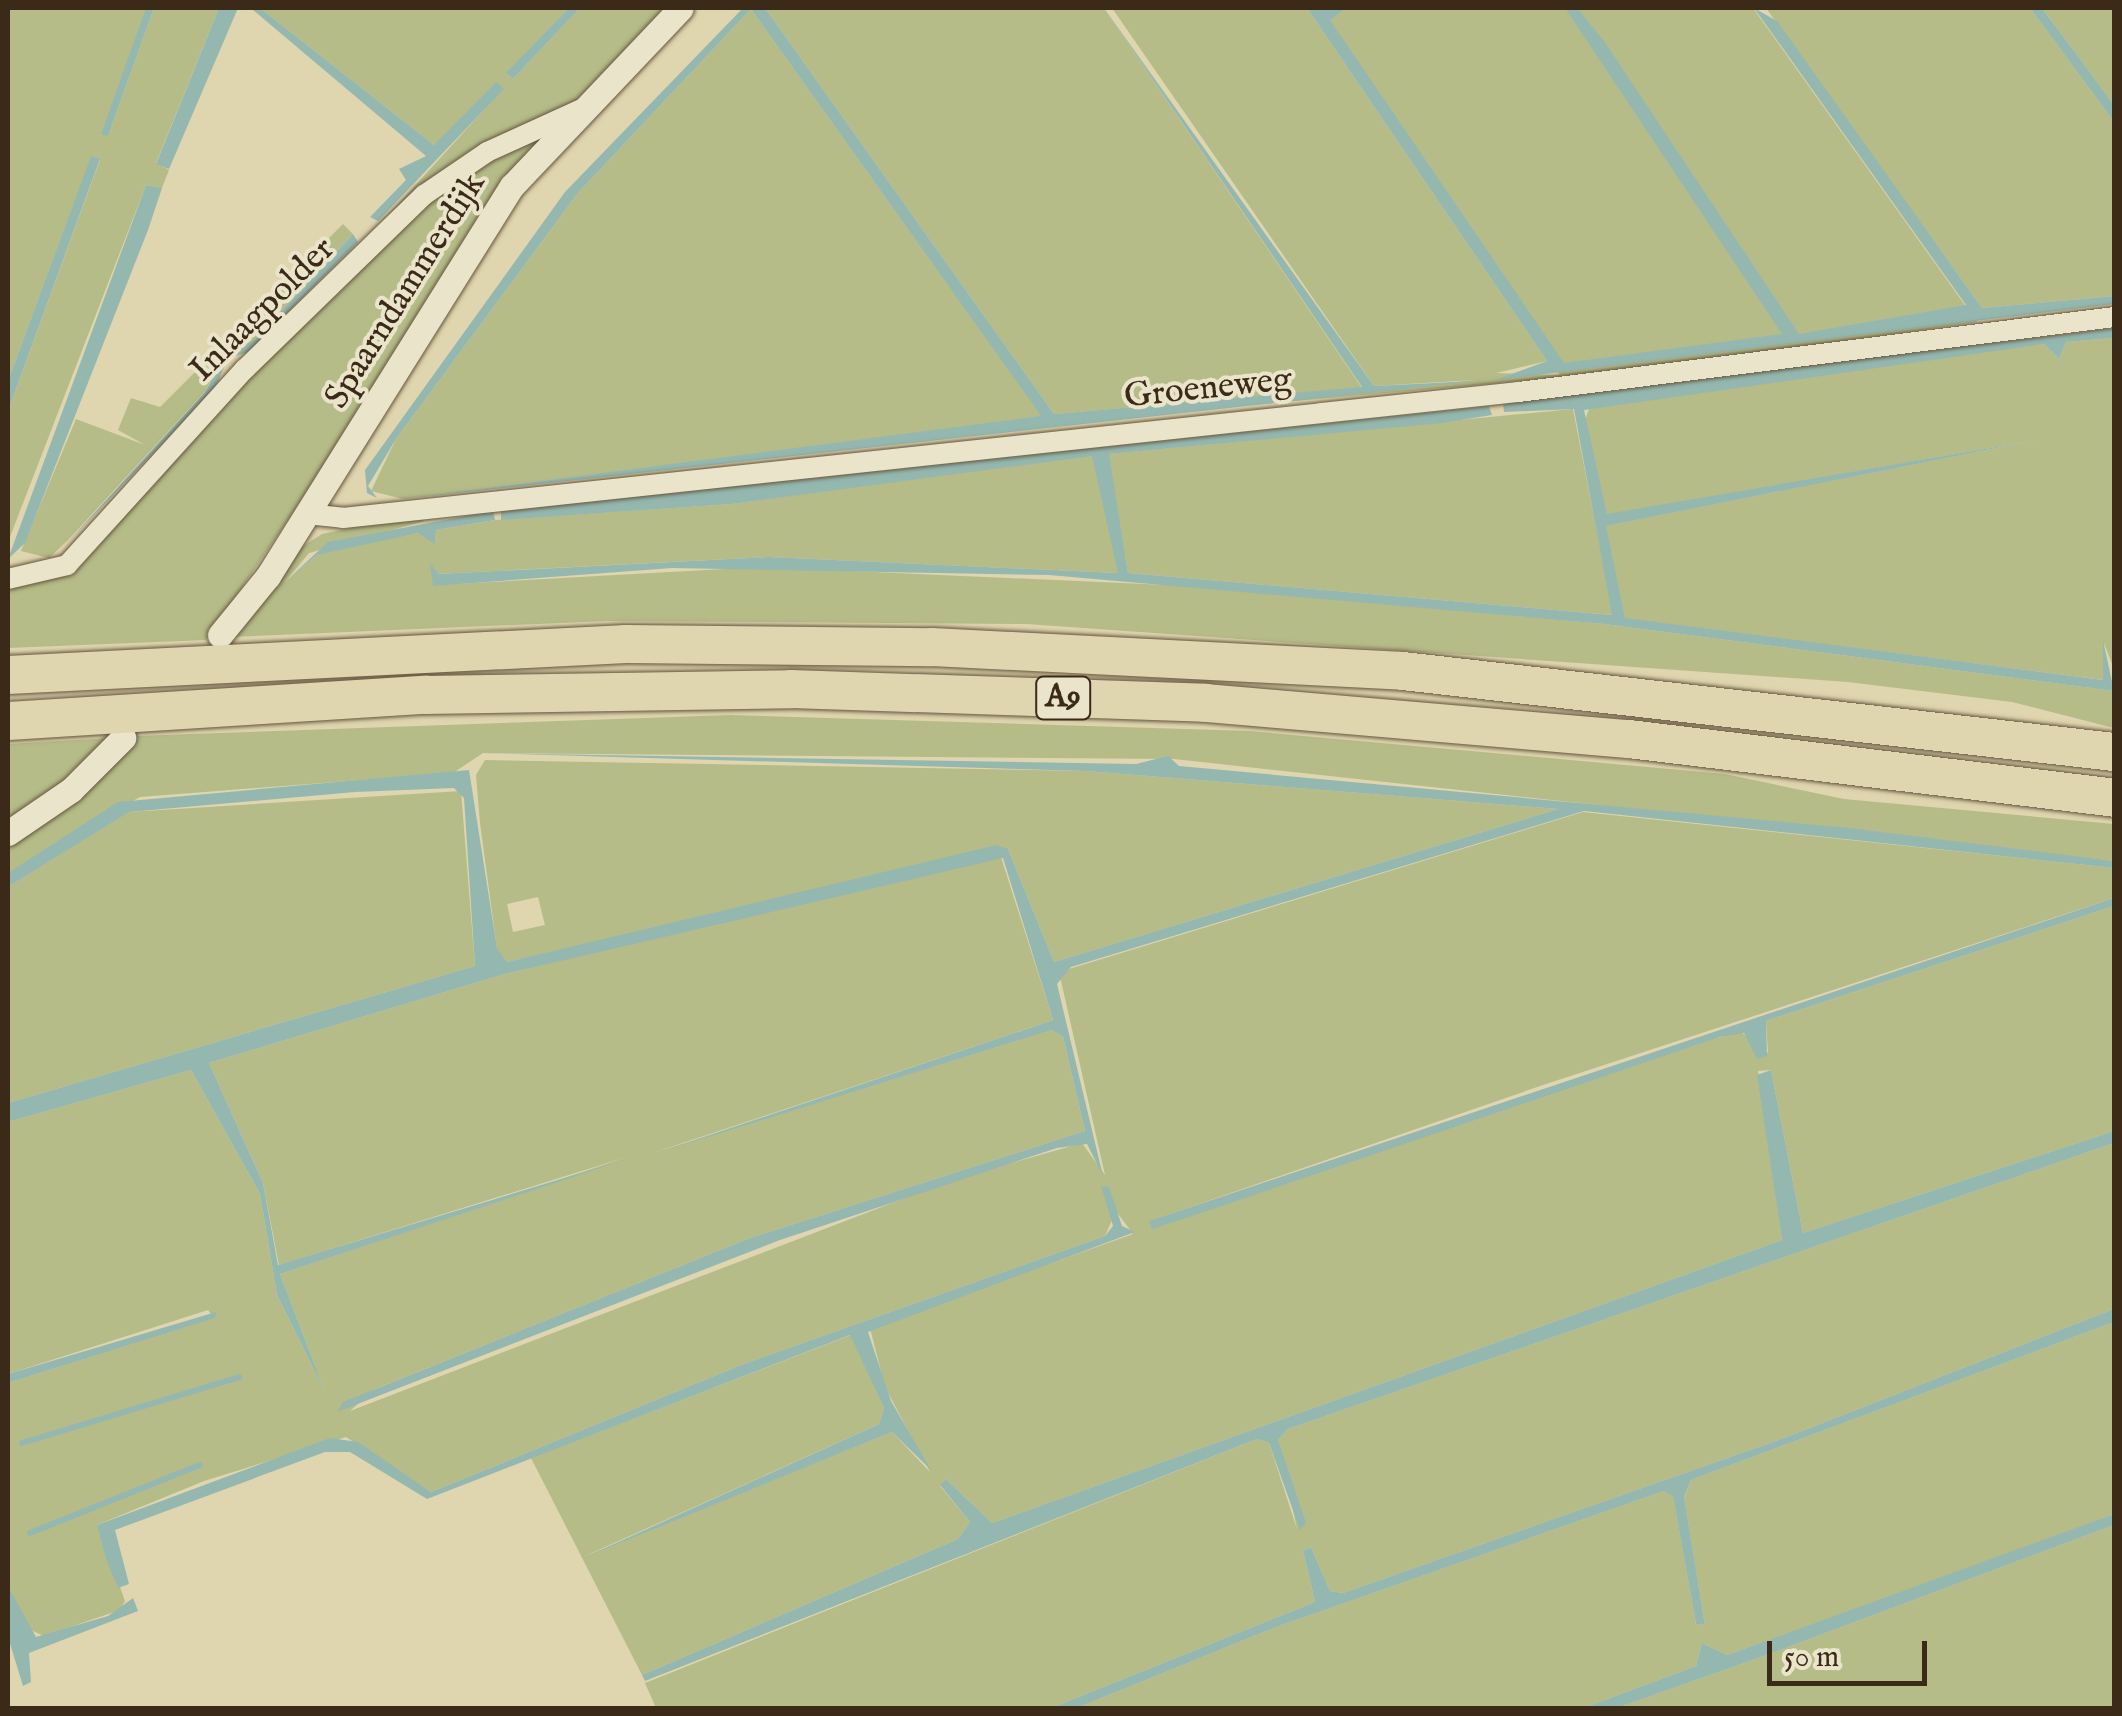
<!DOCTYPE html>
<style>
body{margin:0}
#map{position:relative;width:2122px;height:1716px;overflow:hidden;background:#dfd5ae;font-family:"IM FELL English",serif}
div>[style]{position:absolute}
.green>*{inset:0;background:#b5bc88}
.water>*{inset:0;background:#94b8b0}
.stream>*{height:6px;margin:-3px;padding:0 3px;transform-origin:3px;border-radius:3px;background:#94b8b0}
.roads{filter:drop-shadow(0 0 2px #65553e) drop-shadow(0 0 2px #65553e)}
.minor>*{height:20px;margin:-10px;padding:0 10px;transform-origin:10px;border-radius:10px;background:#eae4ca}
.tertiary>*{height:25px;margin:-12.5px;padding:0 12.5px;transform-origin:12.5px;border-radius:12.5px;background:#eae4ca}
.motorway>*{height:38px;margin:-19px;padding:0 19px;transform-origin:19px;border-radius:19px;background:#dfd5ae}
span{translate:-50% -50%;white-space:nowrap;text-align:center;line-height:1.15;-webkit-text-stroke:8px #eae4ca;paint-order:stroke}
.shield-label span{padding:2px 8px;background:#eae4ca;border:2px solid;border-radius:8px;-webkit-text-stroke-width:0}
.shield-label{font-size:32px;color:#3c2a19;font-weight:700}
.street-label{font-size:35px;color:#3c2a19}
.frame{position:absolute;inset:0;border:10px solid #3c2a19;pointer-events:none}
.scale{position:absolute;left:1767px;top:1641px;width:160px;height:45px;box-sizing:border-box;border:5px solid #3c2a19;border-top:0;padding-left:12px;font-size:30px;line-height:35px;white-space:nowrap;color:#3c2a19;-webkit-text-stroke:8px #eae4ca;paint-order:stroke}
</style>
<div id="map">
<div class="green">
<i style="clip-path:polygon(8px 8px,146px 8px,108px 136px,154px 8px,219px 8px,156px 163px,169px 170px,162px 188px,146px 185px,8px 542px,8px 411px,100px 160px,91px 157px,8px 381px)"></i>
<i style="clip-path:polygon(260px 8px,569px 8px,507px 74px,513px 79px,580px 8px,671px 8px,584px 99px,381px 223px,503px 89px,434px 145px)"></i>
<i style="clip-path:polygon(765px 8px,1104px 8px,1362px 388px,1054px 414px)"></i>
<i style="clip-path:polygon(1112px 8px,1307px 8px,1547px 361px,1496px 373px,1559px 375px,1550px 346px,1329px 20px,1347px 8px,1753px 8px,1977px 322px,1632px 371px,1151px 414px,1475px 380px,1374px 386px)"></i>
<i style="clip-path:polygon(1766px 8px,2030px 8px,2114px 122px,2114px 296px,1982px 308px)"></i>
<i style="clip-path:polygon(2042px 8px,2114px 8px,2114px 105px,2046px 13px)"></i>
<i style="clip-path:polygon(751px 9px,1042px 417px,403px 499px,371px 491px,396px 439px,577px 194px)"></i>
<i style="clip-path:polygon(559px 122px,206px 640px,8px 648px,8px 584px,66px 573px,231px 392px,455px 178px)"></i>
<i style="clip-path:polygon(343px 224px,353px 234px,254px 340px,225px 355px,205px 391px,68px 540px,49px 558px,21px 551px,76px 419px,145px 445px,118px 430px,131px 398px,160px 407px)"></i>
<i style="clip-path:polygon(2114px 338px,2114px 669px,2104px 643px,2104px 680px,1625px 619px,1605px 526px,2037px 440px,1607px 515px,1584px 422px,1591px 404px,2044px 344px,2059px 359px,2066px 342px)"></i>
<i style="clip-path:polygon(1573px 409px,1613px 615px,1128px 573px,1108px 454px)"></i>
<i style="clip-path:polygon(1081px 455px,1093px 456px,1119px 573px,769px 557px,437px 574px,437px 564px,437px 585px,760px 567px,1212px 587px,1604px 624px,2114px 691px,2114px 728px,2012px 702px,1848px 682px,1026px 624px,607px 621px,230px 637px,297px 550px,322px 534px,407px 516px,425px 521px,309px 553px,285px 582px,317px 555px,362px 541px,419px 533px,435px 543px,436px 530px,495px 520px,732px 504px)"></i>
<i style="clip-path:polygon(731px 715px,1249px 731px,1725px 774px,1844px 799px,2114px 824px,2114px 861px,1174px 759px,483px 753px,453px 773px,140px 797px,8px 873px,8px 843px,136px 736px)"></i>
<i style="clip-path:polygon(112px 738px,86px 764px,8px 823px,8px 744px)"></i>
<i style="clip-path:polygon(evenodd,485px 760px,1086px 771px,1558px 809px,1054px 962px,1008px 849px,507px 962px,497px 949px,480px 823px,476px 775px,485px 760px,538px 897px,545px 925px,513px 932px,507px 904px,538px 897px)"></i>
<i style="clip-path:polygon(461px 791px,475px 966px,8px 1103px,8px 887px,128px 812px)"></i>
<i style="clip-path:polygon(1583px 812px,2114px 868px,2114px 898px,1543px 1085px,1150px 1221px,1152px 1228px,1713px 1039px,1741px 1032px,1768px 1053px,1766px 1021px,2114px 906px,2114px 1131px,1803px 1233px,1771px 1070px,1758px 1071px,1782px 1240px,992px 1523px,946px 1479px,940px 1486px,970px 1522px,958px 1539px,642px 1675px,531px 1458px,851px 1335px,884px 1408px,879px 1424px,583px 1557px,892px 1432px,930px 1472px,885px 1387px,870px 1328px,1133px 1234px,1116px 1211px,1105px 1236px,741px 1365px,431px 1492px,346px 1437px,204px 1481px,97px 1525px,125px 1601px,120px 1610px,44px 1636px,22px 1626px,8px 1586px,8px 1383px,214px 1318px,208px 1310px,8px 1374px,8px 1122px,191px 1070px,260px 1194px,277px 1295px,325px 1392px,280px 1274px,627px 1157px,279px 1265px,263px 1183px,209px 1063px,505px 974px,1000px 854px,1053px 1020px,653px 1153px,1052px 1030px,1063px 1037px,1085px 1131px,750px 1238px,375px 1389px,350px 1411px,952px 1180px,1082px 1143px,1105px 1175px,1059px 972px)"></i>
<i style="clip-path:polygon(2114px 1143px,2114px 1309px,1784px 1438px,1343px 1593px,1330px 1591px,1311px 1547px,1303px 1551px,1315px 1602px,1051px 1708px,656px 1708px,645px 1683px,1257px 1439px,1269px 1443px,1297px 1529px,1278px 1440px,1288px 1429px)"></i>
<i style="clip-path:polygon(2114px 1322px,2114px 1514px,1985px 1563px,1727px 1655px,1702px 1643px,1696px 1666px,1583px 1708px,1077px 1708px,1279px 1626px,1664px 1491px,1673px 1495px,1696px 1624px,1705px 1625px,1684px 1498px,1691px 1480px)"></i>
<i style="clip-path:polygon(2114px 1525px,2114px 1708px,1617px 1708px,1764px 1656px)"></i>
</div>
<div class="water">
<i style="clip-path:polygon(146px 8px,154px 8px,108px 136px,101px 134px)"></i>
<i style="clip-path:polygon(219px 8px,238px 8px,169px 169px,156px 164px)"></i>
<i style="clip-path:polygon(260px 8px,434px 145px,496px 82px,504px 89px,378px 221px,370px 217px,406px 180px,399px 169px,426px 156px,252px 9px)"></i>
<i style="clip-path:polygon(569px 8px,580px 8px,513px 79px,506px 73px)"></i>
<i style="clip-path:polygon(743px 8px,765px 8px,1054px 414px,1362px 387px,1104px 8px,1374px 386px,1475px 381px,403px 499px,1041px 416px,751px 9px,577px 194px,396px 439px,368px 486px,377px 498px,367px 493px,365px 470px,565px 192px)"></i>
<i style="clip-path:polygon(1307px 8px,1347px 8px,1330px 20px,1564px 363px,1782px 334px,1565px 8px,1577px 8px,1604px 41px,1799px 334px,1966px 305px,1754px 8px,1777px 21px,1982px 308px,2114px 296px,2114px 304px,1495px 380px,1547px 361px)"></i>
<i style="clip-path:polygon(2030px 8px,2042px 8px,2066px 40px,2114px 105px,2114px 122px)"></i>
<i style="clip-path:polygon(91px 156px,100px 159px,8px 411px,8px 381px)"></i>
<i style="clip-path:polygon(146px 185px,162px 188px,148px 230px,25px 543px,8px 559px)"></i>
<i style="clip-path:polygon(353px 234px,358px 242px,248px 352px,228px 359px,214px 390px,66px 544px,205px 392px,225px 355px,254px 340px)"></i>
<i style="clip-path:polygon(2114px 328px,2114px 338px,2066px 342px,2059px 359px,2044px 344px,1584px 410px,1607px 514px,2037px 440px,1606px 526px,1625px 618px,2103px 680px,2103px 640px,2114px 691px,1604px 624px,1049px 575px,672px 568px,433px 586px,430px 563px,438px 574px,769px 557px,1118px 573px,1092px 456px,732px 504px,501px 520px,501px 511px,1489px 406px,1492px 415px,1442px 423px,1109px 454px,1128px 573px,1612px 615px,1574px 409px,1504px 412px,1503px 402px)"></i>
<i style="clip-path:polygon(493px 511px,495px 520px,436px 530px,435px 544px,418px 533px,317px 555px,285px 582px,328px 542px)"></i>
<i style="clip-path:polygon(483px 753px,1136px 764px,1168px 756px,1179px 766px,1849px 828px,2114px 861px,2114px 868px,1584px 811px,1071px 967px,1057px 984px,1103px 1176px,1087px 1144px,1057px 1148px,780px 1240px,337px 1412px,343px 1402px,750px 1238px,1085px 1131px,1063px 1037px,1052px 1030px,653px 1154px,1053px 1020px,1003px 858px,505px 974px,209px 1063px,263px 1183px,278px 1265px,630px 1158px,280px 1274px,325px 1392px,277px 1295px,260px 1194px,191px 1070px,8px 1122px,8px 1103px,475px 966px,464px 798px,454px 788px,355px 792px,129px 812px,8px 887px,8px 873px,118px 802px,469px 770px,497px 948px,507px 962px,997px 845px,1008px 849px,1054px 962px,1558px 809px,1086px 771px)"></i>
<i style="clip-path:polygon(2114px 898px,2114px 906px,1766px 1021px,1767px 1056px,1757px 1059px,1744px 1033px,1720px 1037px,1204px 1212px,1152px 1229px,1149px 1221px)"></i>
<i style="clip-path:polygon(1771px 1070px,1803px 1233px,2114px 1131px,2114px 1143px,1288px 1429px,1278px 1440px,1306px 1523px,1300px 1530px,1269px 1443px,1257px 1439px,645px 1681px,642px 1675px,958px 1539px,970px 1522px,940px 1485px,946px 1479px,992px 1523px,1782px 1240px,1757px 1075px)"></i>
<i style="clip-path:polygon(1101px 1186px,1109px 1187px,1122px 1226px,1135px 1232px,868px 1332px,891px 1401px,931px 1470px,892px 1432px,583px 1558px,879px 1424px,884px 1408px,850px 1335px,427px 1499px,350px 1452px,325px 1452px,115px 1530px,129px 1584px,118px 1588px,106px 1559px,97px 1525px,330px 1438px,358px 1442px,431px 1492px,741px 1365px,1105px 1236px,1113px 1226px)"></i>
<i style="clip-path:polygon(2114px 1309px,2114px 1322px,1691px 1480px,1684px 1497px,1705px 1625px,1696px 1624px,1673px 1496px,1664px 1491px,1279px 1626px,1077px 1708px,1051px 1708px,1315px 1602px,1303px 1551px,1311px 1547px,1330px 1591px,1343px 1593px,1784px 1438px)"></i>
<i style="clip-path:polygon(216px 1312px,215px 1318px,8px 1383px,8px 1374px)"></i>
<i style="clip-path:polygon(2114px 1514px,2114px 1525px,1764px 1656px,1617px 1708px,1583px 1708px,1696px 1666px,1702px 1643px,1727px 1655px)"></i>
<i style="clip-path:polygon(8px 1586px,36px 1637px,108px 1616px,133px 1598px,138px 1611px,29px 1653px,31px 1682px,23px 1686px,8px 1637px)"></i>
</div>
<div class="stream">
<i style="left:22px;top:1443px;width:227px;rotate:-16.9deg"></i>
<i style="left:30px;top:1533px;width:183px;rotate:-21.8deg"></i>
</div>
<div class="roads">
<div class="minor">
<i style="left:307px;top:514px;width:36px;rotate:6deg"></i>
<i style="left:343px;top:518px;width:1183px;rotate:-6.12deg"></i>
<i style="left:1519px;top:392px;width:600px;rotate:-7.18deg"></i>
<i style="left:8px;top:579px;width:61px;rotate:-13.3deg"></i>
<i style="left:67px;top:565px;width:265px;rotate:-47.8deg"></i>
<i style="left:245px;top:369px;width:250px;rotate:-44.2deg"></i>
<i style="left:424px;top:195px;width:76px;rotate:-34.3deg"></i>
<i style="left:487px;top:152px;width:109px;rotate:-24.4deg"></i>
</div>
<div class="tertiary">
<i style="left:220px;top:635px;width:76px;rotate:-50.9deg"></i>
<i style="left:268px;top:576px;width:460px;rotate:-58deg"></i>
<i style="left:512px;top:186px;width:245px;rotate:-46.5deg"></i>
<i style="left:8px;top:833px;width:76px;rotate:-34.3deg"></i>
<i style="left:71px;top:790px;width:74px;rotate:-45deg"></i>
</div>
<div class="motorway">
<i style="left:8px;top:675px;width:619px;rotate:-2.87deg"></i>
<i style="left:626px;top:644px;width:306px;rotate:0.6deg"></i>
<i style="left:932px;top:647px;width:472px;rotate:2.9deg"></i>
<i style="left:1403px;top:671px;width:716px;rotate:6.5deg"></i>
<i style="left:8px;top:721px;width:418px;rotate:-3.6deg"></i>
<i style="left:425px;top:695px;width:366px;rotate:-0.9deg"></i>
<i style="left:791px;top:689px;width:415px;rotate:1.9deg"></i>
<i style="left:1206px;top:703px;width:425px;rotate:4.9deg"></i>
<i style="left:1629px;top:739px;width:489px;rotate:6.9deg"></i>
</div>
</div>
<div class="shield-label">
<span style="left:1063px;top:698px">A9</span>
</div>
<div class="street-label">
<span style="left:406px;top:291px;rotate:-58deg">Spaarndammerdijk</span>
<span style="left:263px;top:310px;rotate:-45deg">Inlaagpolder</span>
<span style="left:1208px;top:389px;rotate:-6deg">Groeneweg</span>
</div>
<div class="frame"></div>
<div class="scale">50 m</div>
</div>
